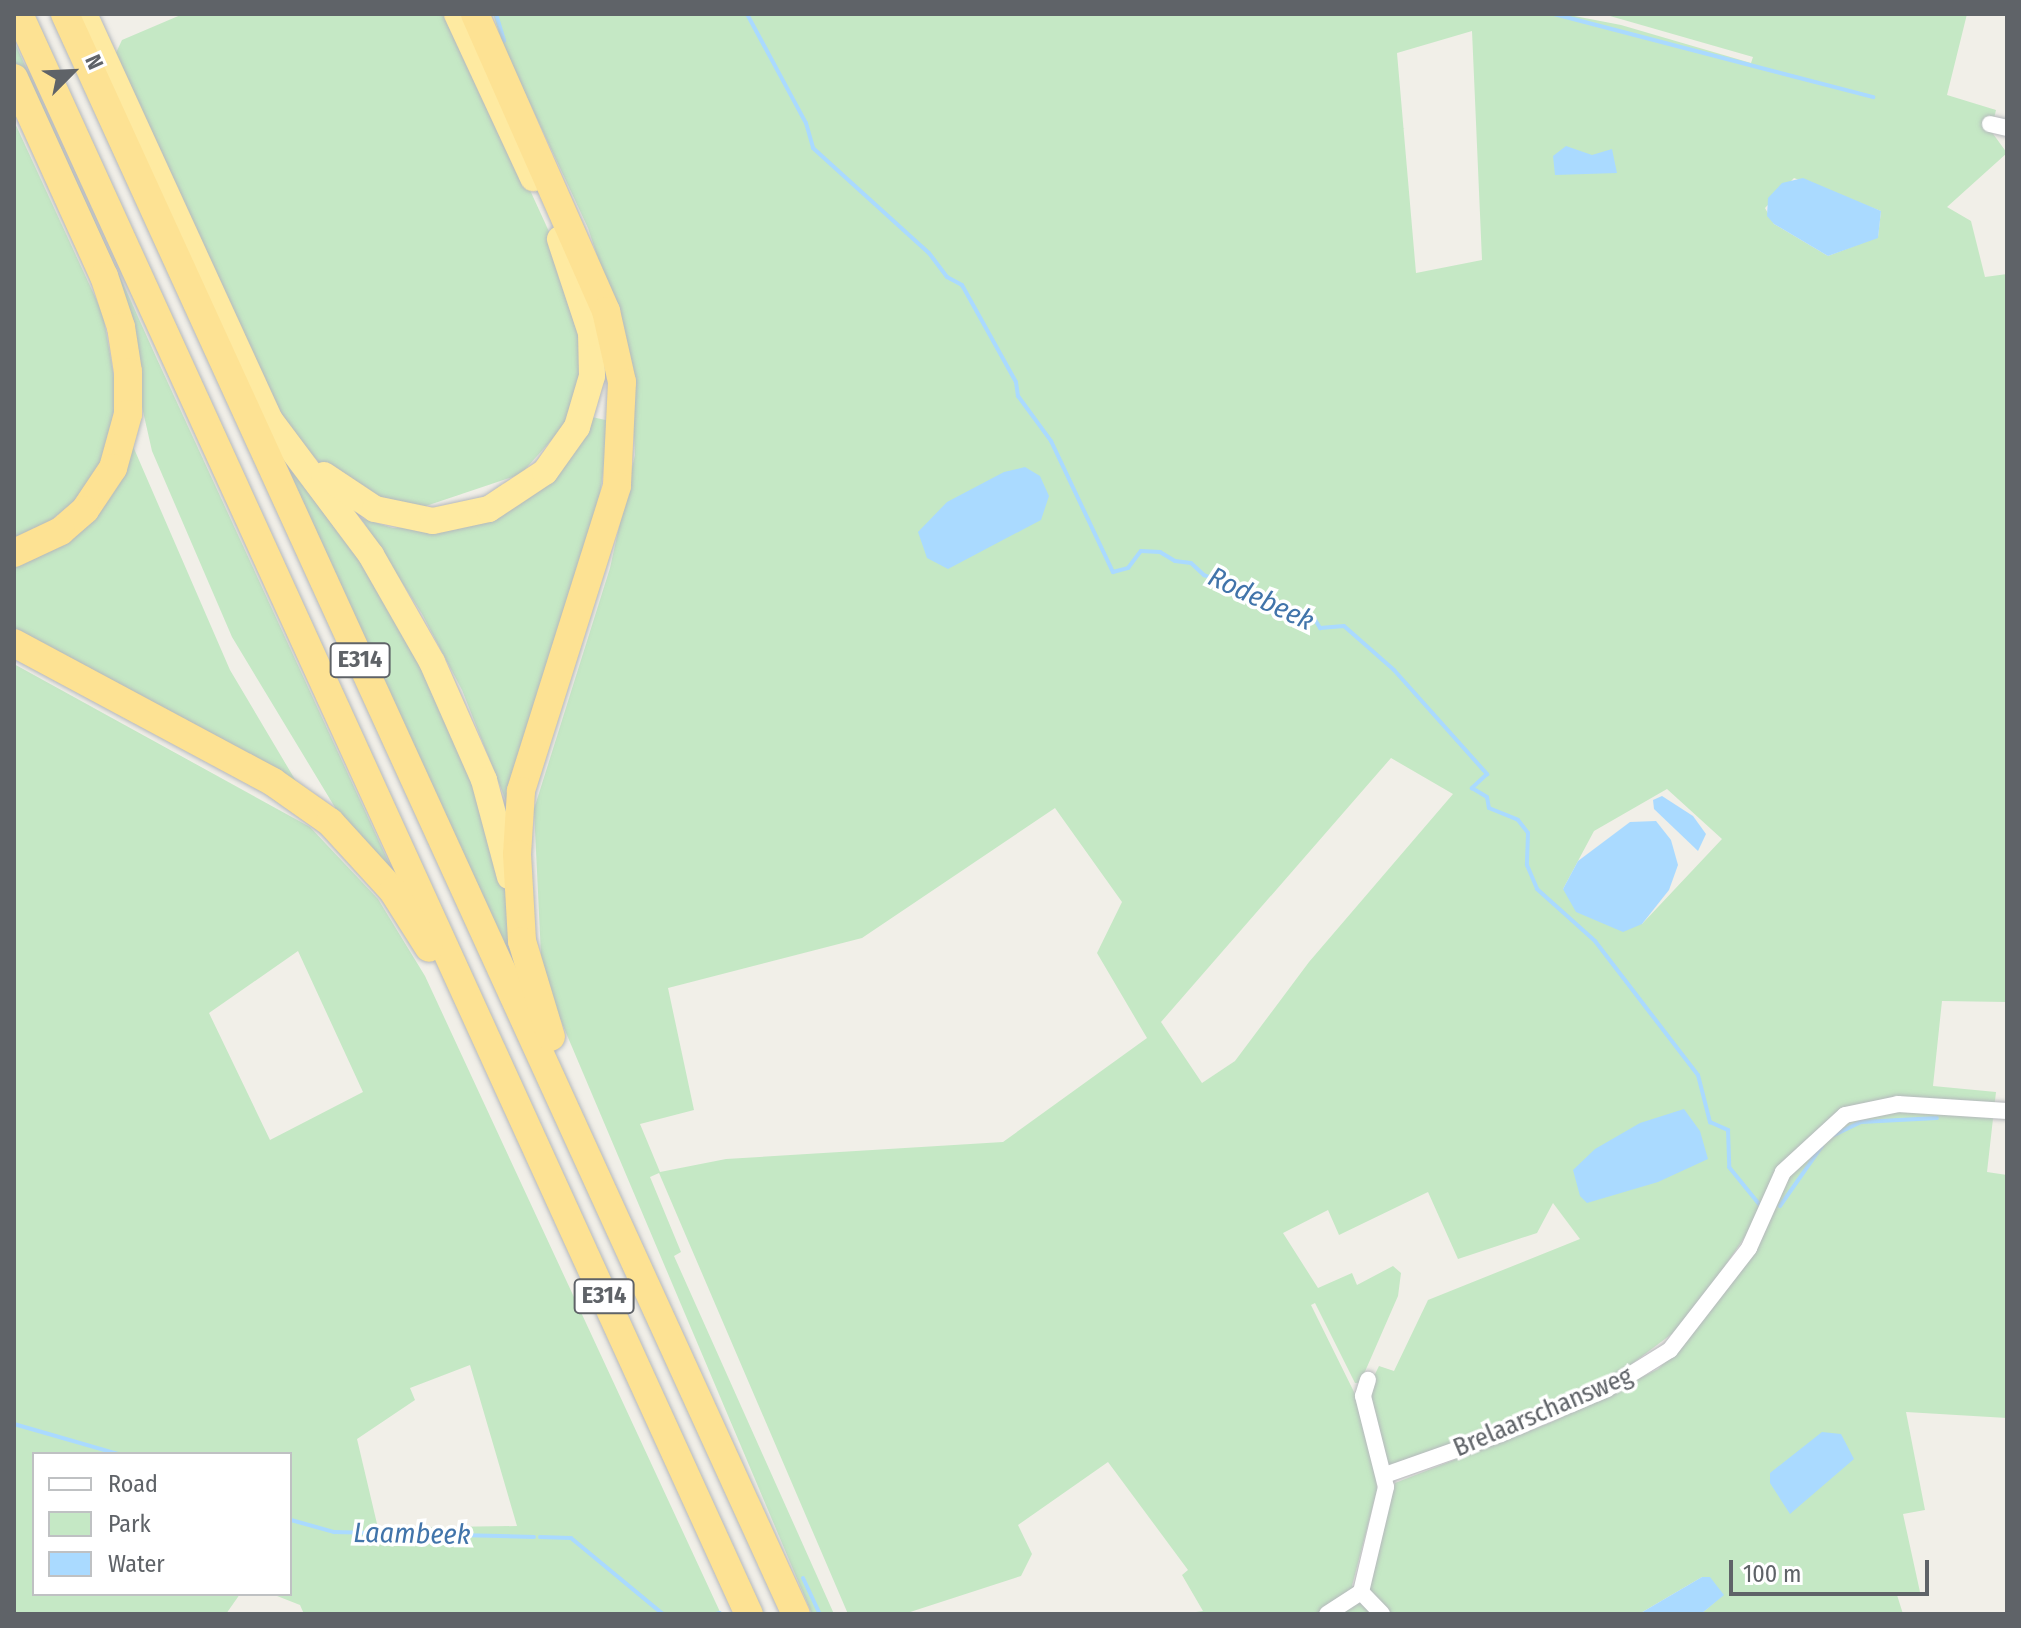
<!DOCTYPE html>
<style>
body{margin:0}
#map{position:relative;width:2021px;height:1628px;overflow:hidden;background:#f1efe8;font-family:"Fira Sans Condensed",sans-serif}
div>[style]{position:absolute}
.green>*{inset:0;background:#c5e8c5}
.water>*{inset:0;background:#aadaff}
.stream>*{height:4px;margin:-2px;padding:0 2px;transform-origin:2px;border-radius:2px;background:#aadaff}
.roads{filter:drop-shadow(0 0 2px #b5b8bc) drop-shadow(0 0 2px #b5b8bc)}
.minor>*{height:16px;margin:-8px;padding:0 8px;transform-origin:8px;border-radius:8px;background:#fff}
.trunk>*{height:26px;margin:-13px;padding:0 13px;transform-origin:13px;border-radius:13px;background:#feeaa1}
.motorway>*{height:28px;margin:-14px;padding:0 14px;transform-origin:14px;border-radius:14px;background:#fde293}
span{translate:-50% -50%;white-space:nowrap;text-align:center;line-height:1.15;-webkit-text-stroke:7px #fff;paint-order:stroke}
.shield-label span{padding:2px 6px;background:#fff;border:2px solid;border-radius:6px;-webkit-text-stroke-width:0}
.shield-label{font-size:24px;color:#5f6368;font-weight:700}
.street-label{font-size:26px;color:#5f6368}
.water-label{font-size:28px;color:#4174aa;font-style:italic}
.frame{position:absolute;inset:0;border:16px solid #5f6368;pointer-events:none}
.legend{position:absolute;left:32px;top:1452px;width:260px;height:144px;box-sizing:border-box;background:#fff;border:2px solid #bfc1c3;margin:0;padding:10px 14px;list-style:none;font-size:24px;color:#5f6368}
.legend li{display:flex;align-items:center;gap:16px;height:40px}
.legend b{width:40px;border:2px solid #bfc1c3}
.north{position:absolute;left:32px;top:32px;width:80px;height:80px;-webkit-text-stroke:6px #fff;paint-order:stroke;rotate:66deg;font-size:22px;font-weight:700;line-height:32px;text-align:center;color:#5f6368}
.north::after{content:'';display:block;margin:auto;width:28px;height:36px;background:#5f6368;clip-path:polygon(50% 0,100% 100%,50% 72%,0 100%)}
.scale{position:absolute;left:1729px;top:1560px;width:200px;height:36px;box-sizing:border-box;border:4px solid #5f6368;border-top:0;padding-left:10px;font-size:24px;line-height:28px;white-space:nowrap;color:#5f6368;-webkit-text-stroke:6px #fff;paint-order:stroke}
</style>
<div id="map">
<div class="green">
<i style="clip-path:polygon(183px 14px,449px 14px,563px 262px,579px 324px,580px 383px,563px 427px,521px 474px,420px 508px,379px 499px,333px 476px,289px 432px,114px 57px,122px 40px)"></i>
<i style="clip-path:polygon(evenodd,493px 14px,1564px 14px,1621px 25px,1751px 63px,1753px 57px,1603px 14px,1967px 14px,1947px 95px,1996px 110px,1991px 131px,2007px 153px,1947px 207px,1971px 221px,1985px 277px,2007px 274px,2007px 1002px,1942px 1001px,1933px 1086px,1996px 1092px,1987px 1172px,2007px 1175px,2007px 1418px,1906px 1412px,1925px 1510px,1903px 1514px,1920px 1592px,1897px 1595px,1903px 1614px,1701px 1614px,1723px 1595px,1702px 1577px,1639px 1614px,1182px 1614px,1203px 1611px,1182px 1575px,1188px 1570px,1108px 1462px,1018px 1525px,1032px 1554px,1021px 1576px,904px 1614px,848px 1614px,659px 1173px,650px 1177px,681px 1252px,674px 1256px,834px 1614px,812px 1614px,542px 976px,534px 809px,610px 568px,635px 455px,630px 355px,588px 228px,504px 48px,493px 14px,1472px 31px,1482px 260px,1416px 273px,1397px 53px,1472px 31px,493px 14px,1794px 178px,1881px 211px,1878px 237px,1828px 256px,1774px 224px,1765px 208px,1794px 178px,493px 14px,1391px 758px,1453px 794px,1309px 962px,1235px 1061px,1202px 1083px,1161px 1022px,1391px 758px,493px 14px,1667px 789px,1722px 839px,1642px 924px,1563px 889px,1594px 831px,1667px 789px,493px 14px,1055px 808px,1122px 902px,1097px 953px,1147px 1038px,1003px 1142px,726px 1159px,660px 1172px,640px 1124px,694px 1110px,668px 988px,862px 938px,1055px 808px,493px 14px,1428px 1192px,1458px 1259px,1537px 1233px,1553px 1203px,1580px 1239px,1428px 1300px,1394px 1371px,1379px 1366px,1366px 1392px,1389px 1469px,1516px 1423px,1613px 1378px,1685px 1324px,1753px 1225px,1688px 1340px,1658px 1369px,1552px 1422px,1395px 1483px,1367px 1592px,1352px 1586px,1377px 1490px,1375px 1460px,1356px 1396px,1311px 1305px,1315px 1303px,1355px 1383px,1360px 1383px,1398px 1296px,1401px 1273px,1393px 1266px,1357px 1285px,1352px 1273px,1318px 1288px,1283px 1233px,1328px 1210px,1339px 1235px,1428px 1192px)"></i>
<i style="clip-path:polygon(14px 41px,157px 359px,401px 889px,345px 824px,232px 637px,152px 451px,113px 279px,14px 63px)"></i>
<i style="clip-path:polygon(14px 121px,103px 314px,117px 395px,105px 454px,81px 496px,39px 530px,14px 541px)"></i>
<i style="clip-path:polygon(592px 417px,610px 421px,598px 509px,510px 811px,462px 690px,422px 614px,361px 518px,393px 528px,471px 523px)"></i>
<i style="clip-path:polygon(132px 444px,230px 670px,303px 793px,14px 637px,14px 559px,46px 548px)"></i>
<i style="clip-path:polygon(281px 453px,313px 488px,404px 630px,461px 748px,504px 878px,518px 976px)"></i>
<i style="clip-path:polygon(evenodd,14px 664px,310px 827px,378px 899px,425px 976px,721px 1614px,304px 1614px,300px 1605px,272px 1594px,290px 1594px,290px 1454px,34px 1454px,34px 1594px,240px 1594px,226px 1614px,14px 1614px,14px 664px,298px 951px,363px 1092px,270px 1140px,209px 1013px,298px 951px,14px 664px,470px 1365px,517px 1526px,378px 1528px,357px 1439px,415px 1400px,410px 1388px,470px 1365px)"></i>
</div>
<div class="water">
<i style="clip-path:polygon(1566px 146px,1592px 155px,1612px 149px,1617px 173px,1555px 175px,1553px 156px)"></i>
<i style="clip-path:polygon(1803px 178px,1881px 211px,1878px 238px,1828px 256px,1774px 224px,1767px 216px,1768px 198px,1782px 183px)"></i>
<i style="clip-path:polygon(1025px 467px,1040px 476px,1049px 496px,1041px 520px,948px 569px,927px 558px,918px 532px,947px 502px,1004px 472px)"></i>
<i style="clip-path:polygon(1662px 796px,1693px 816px,1706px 834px,1698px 851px,1654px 809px,1653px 800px)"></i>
<i style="clip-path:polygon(1656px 821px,1671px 840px,1678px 865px,1669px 890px,1642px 924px,1623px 932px,1576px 912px,1563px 889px,1578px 861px,1630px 822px)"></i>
<i style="clip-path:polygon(1684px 1109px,1700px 1131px,1708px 1159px,1658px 1182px,1587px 1203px,1580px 1196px,1573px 1170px,1595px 1149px,1640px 1123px)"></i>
<i style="clip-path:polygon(1822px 1432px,1841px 1434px,1854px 1459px,1790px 1514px,1770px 1483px,1770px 1473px)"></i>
<i style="clip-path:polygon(1702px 1577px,1710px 1577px,1724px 1595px,1701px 1614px,1639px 1614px)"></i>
</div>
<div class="stream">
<i style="left:496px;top:14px;width:28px;rotate:73deg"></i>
<i style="left:747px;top:14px;width:124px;rotate:61.6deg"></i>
<i style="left:806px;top:123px;width:26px;rotate:74deg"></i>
<i style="left:813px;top:148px;width:156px;rotate:42.2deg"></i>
<i style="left:929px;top:253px;width:30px;rotate:53deg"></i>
<i style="left:947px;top:277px;width:17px;rotate:28deg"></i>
<i style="left:962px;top:285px;width:111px;rotate:60.9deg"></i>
<i style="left:1016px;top:382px;width:14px;rotate:82deg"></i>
<i style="left:1018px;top:396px;width:56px;rotate:53.7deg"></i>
<i style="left:1051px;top:441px;width:145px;rotate:64.7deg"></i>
<i style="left:1113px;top:572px;width:16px;rotate:-15deg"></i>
<i style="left:1128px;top:568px;width:21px;rotate:-53deg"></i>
<i style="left:1141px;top:551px;width:19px;rotate:3deg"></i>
<i style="left:1160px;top:552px;width:17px;rotate:31deg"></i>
<i style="left:1175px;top:561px;width:16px;rotate:7deg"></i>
<i style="left:1191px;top:563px;width:18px;rotate:43deg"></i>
<i style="left:1204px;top:575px;width:118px;rotate:21.4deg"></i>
<i style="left:1314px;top:618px;width:12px;rotate:59deg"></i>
<i style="left:1320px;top:628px;width:24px;rotate:-5deg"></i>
<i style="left:1344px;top:626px;width:67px;rotate:41.3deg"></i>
<i style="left:1394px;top:670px;width:140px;rotate:48.2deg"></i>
<i style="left:1487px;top:774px;width:21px;rotate:137deg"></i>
<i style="left:1472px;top:788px;width:17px;rotate:31deg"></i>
<i style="left:1487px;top:797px;width:11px;rotate:80deg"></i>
<i style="left:1489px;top:808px;width:31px;rotate:22deg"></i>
<i style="left:1518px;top:820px;width:16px;rotate:52deg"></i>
<i style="left:1528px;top:833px;width:32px;rotate:92deg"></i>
<i style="left:1527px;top:865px;width:26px;rotate:67deg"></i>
<i style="left:1537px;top:889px;width:78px;rotate:41.9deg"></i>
<i style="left:1595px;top:941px;width:169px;rotate:52.5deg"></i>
<i style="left:1698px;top:1075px;width:49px;rotate:75.7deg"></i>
<i style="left:1710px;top:1122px;width:20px;rotate:24deg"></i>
<i style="left:1728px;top:1130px;width:37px;rotate:88deg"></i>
<i style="left:1729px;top:1167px;width:48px;rotate:51deg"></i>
<i style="left:1554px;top:14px;width:330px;rotate:14.6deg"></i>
<i style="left:1834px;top:1135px;width:30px;rotate:-26deg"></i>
<i style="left:1861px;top:1122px;width:76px;rotate:-3deg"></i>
<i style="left:1780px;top:1206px;width:73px;rotate:-55deg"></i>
<i style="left:14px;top:1424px;width:108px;rotate:16.1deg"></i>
<i style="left:291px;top:1520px;width:45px;rotate:15.6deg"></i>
<i style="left:334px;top:1532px;width:200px;rotate:1.4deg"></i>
<i style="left:540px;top:1537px;width:31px;rotate:2deg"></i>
<i style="left:571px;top:1538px;width:119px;rotate:39.6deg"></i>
<i style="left:803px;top:1578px;width:40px;rotate:65deg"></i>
<i style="left:716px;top:1614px;width:4px;rotate:-14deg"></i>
</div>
<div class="roads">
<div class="minor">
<i style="left:1990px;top:124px;width:17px;rotate:13deg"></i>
<i style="left:1385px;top:1475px;width:123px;rotate:-19.5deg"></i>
<i style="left:1501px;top:1434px;width:115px;rotate:-23deg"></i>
<i style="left:1607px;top:1389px;width:74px;rotate:-31.8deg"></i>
<i style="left:1670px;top:1350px;width:129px;rotate:-52.2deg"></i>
<i style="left:1749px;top:1248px;width:83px;rotate:-65.9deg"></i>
<i style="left:1783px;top:1172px;width:84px;rotate:-42.6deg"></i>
<i style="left:1845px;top:1115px;width:54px;rotate:-11.7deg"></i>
<i style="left:1898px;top:1104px;width:109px;rotate:3.7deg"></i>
<i style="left:1361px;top:1592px;width:108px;rotate:-76.6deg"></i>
<i style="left:1386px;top:1487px;width:94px;rotate:-104.2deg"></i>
<i style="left:1363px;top:1396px;width:17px;rotate:-73deg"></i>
<i style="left:1361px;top:1592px;width:30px;rotate:46deg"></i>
<i style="left:1327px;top:1614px;width:40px;rotate:-32.9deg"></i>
</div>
<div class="trunk">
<i style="left:84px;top:14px;width:447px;rotate:65.4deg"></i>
<i style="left:270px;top:420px;width:169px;rotate:53.2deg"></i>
<i style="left:371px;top:555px;width:123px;rotate:60.3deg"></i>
<i style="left:432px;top:662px;width:129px;rotate:66.2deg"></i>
<i style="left:484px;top:780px;width:100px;rotate:75deg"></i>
<i style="left:457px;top:14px;width:181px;rotate:65.1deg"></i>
<i style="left:324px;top:475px;width:61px;rotate:33.7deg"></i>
<i style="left:375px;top:509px;width:59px;rotate:11.7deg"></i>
<i style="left:433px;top:521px;width:57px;rotate:-12.1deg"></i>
<i style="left:489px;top:509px;width:67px;rotate:-33.5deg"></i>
<i style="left:545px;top:472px;width:55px;rotate:-54.6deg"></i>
<i style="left:577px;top:427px;width:53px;rotate:-73.6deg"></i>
<i style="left:592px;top:376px;width:43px;rotate:-91.3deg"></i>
<i style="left:591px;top:333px;width:99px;rotate:-108.3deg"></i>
</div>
<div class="motorway">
<i style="left:19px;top:14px;width:1759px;rotate:65.48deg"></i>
<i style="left:65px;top:14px;width:1759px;rotate:65.45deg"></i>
<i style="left:475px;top:14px;width:325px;rotate:66.2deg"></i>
<i style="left:606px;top:311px;width:73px;rotate:77.3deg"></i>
<i style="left:622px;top:382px;width:104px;rotate:92.8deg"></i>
<i style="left:617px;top:486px;width:320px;rotate:107.5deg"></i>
<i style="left:521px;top:791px;width:63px;rotate:93.6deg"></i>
<i style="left:517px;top:854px;width:87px;rotate:86.7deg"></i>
<i style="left:522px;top:941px;width:100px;rotate:73.2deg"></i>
<i style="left:14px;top:78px;width:217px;rotate:65.6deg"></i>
<i style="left:104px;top:276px;width:54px;rotate:71.6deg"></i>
<i style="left:121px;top:327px;width:46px;rotate:81.2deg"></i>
<i style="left:128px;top:372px;width:42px;rotate:90deg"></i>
<i style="left:128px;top:414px;width:56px;rotate:105.5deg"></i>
<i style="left:113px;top:468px;width:50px;rotate:123.7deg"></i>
<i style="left:85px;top:510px;width:32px;rotate:139deg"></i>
<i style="left:61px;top:531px;width:52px;rotate:154.9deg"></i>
<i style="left:14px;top:643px;width:294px;rotate:28.2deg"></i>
<i style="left:273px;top:782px;width:70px;rotate:35.1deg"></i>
<i style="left:330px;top:822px;width:93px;rotate:47.6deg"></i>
<i style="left:393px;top:891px;width:67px;rotate:57.7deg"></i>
</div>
</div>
<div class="shield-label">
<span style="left:360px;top:660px">E314</span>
<span style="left:604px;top:1296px">E314</span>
</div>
<div class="street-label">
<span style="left:1543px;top:1412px;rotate:-23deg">Brelaarschansweg</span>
</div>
<div class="water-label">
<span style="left:1261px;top:599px;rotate:25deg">Rodebeek</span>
<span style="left:412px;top:1534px;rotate:1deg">Laambeek</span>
</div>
<div class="frame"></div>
<ul class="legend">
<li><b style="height:10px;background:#fff"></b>Road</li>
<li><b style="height:22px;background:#c5e8c5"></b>Park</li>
<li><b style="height:22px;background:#aadaff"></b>Water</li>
</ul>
<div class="north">N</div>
<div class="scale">100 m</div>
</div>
